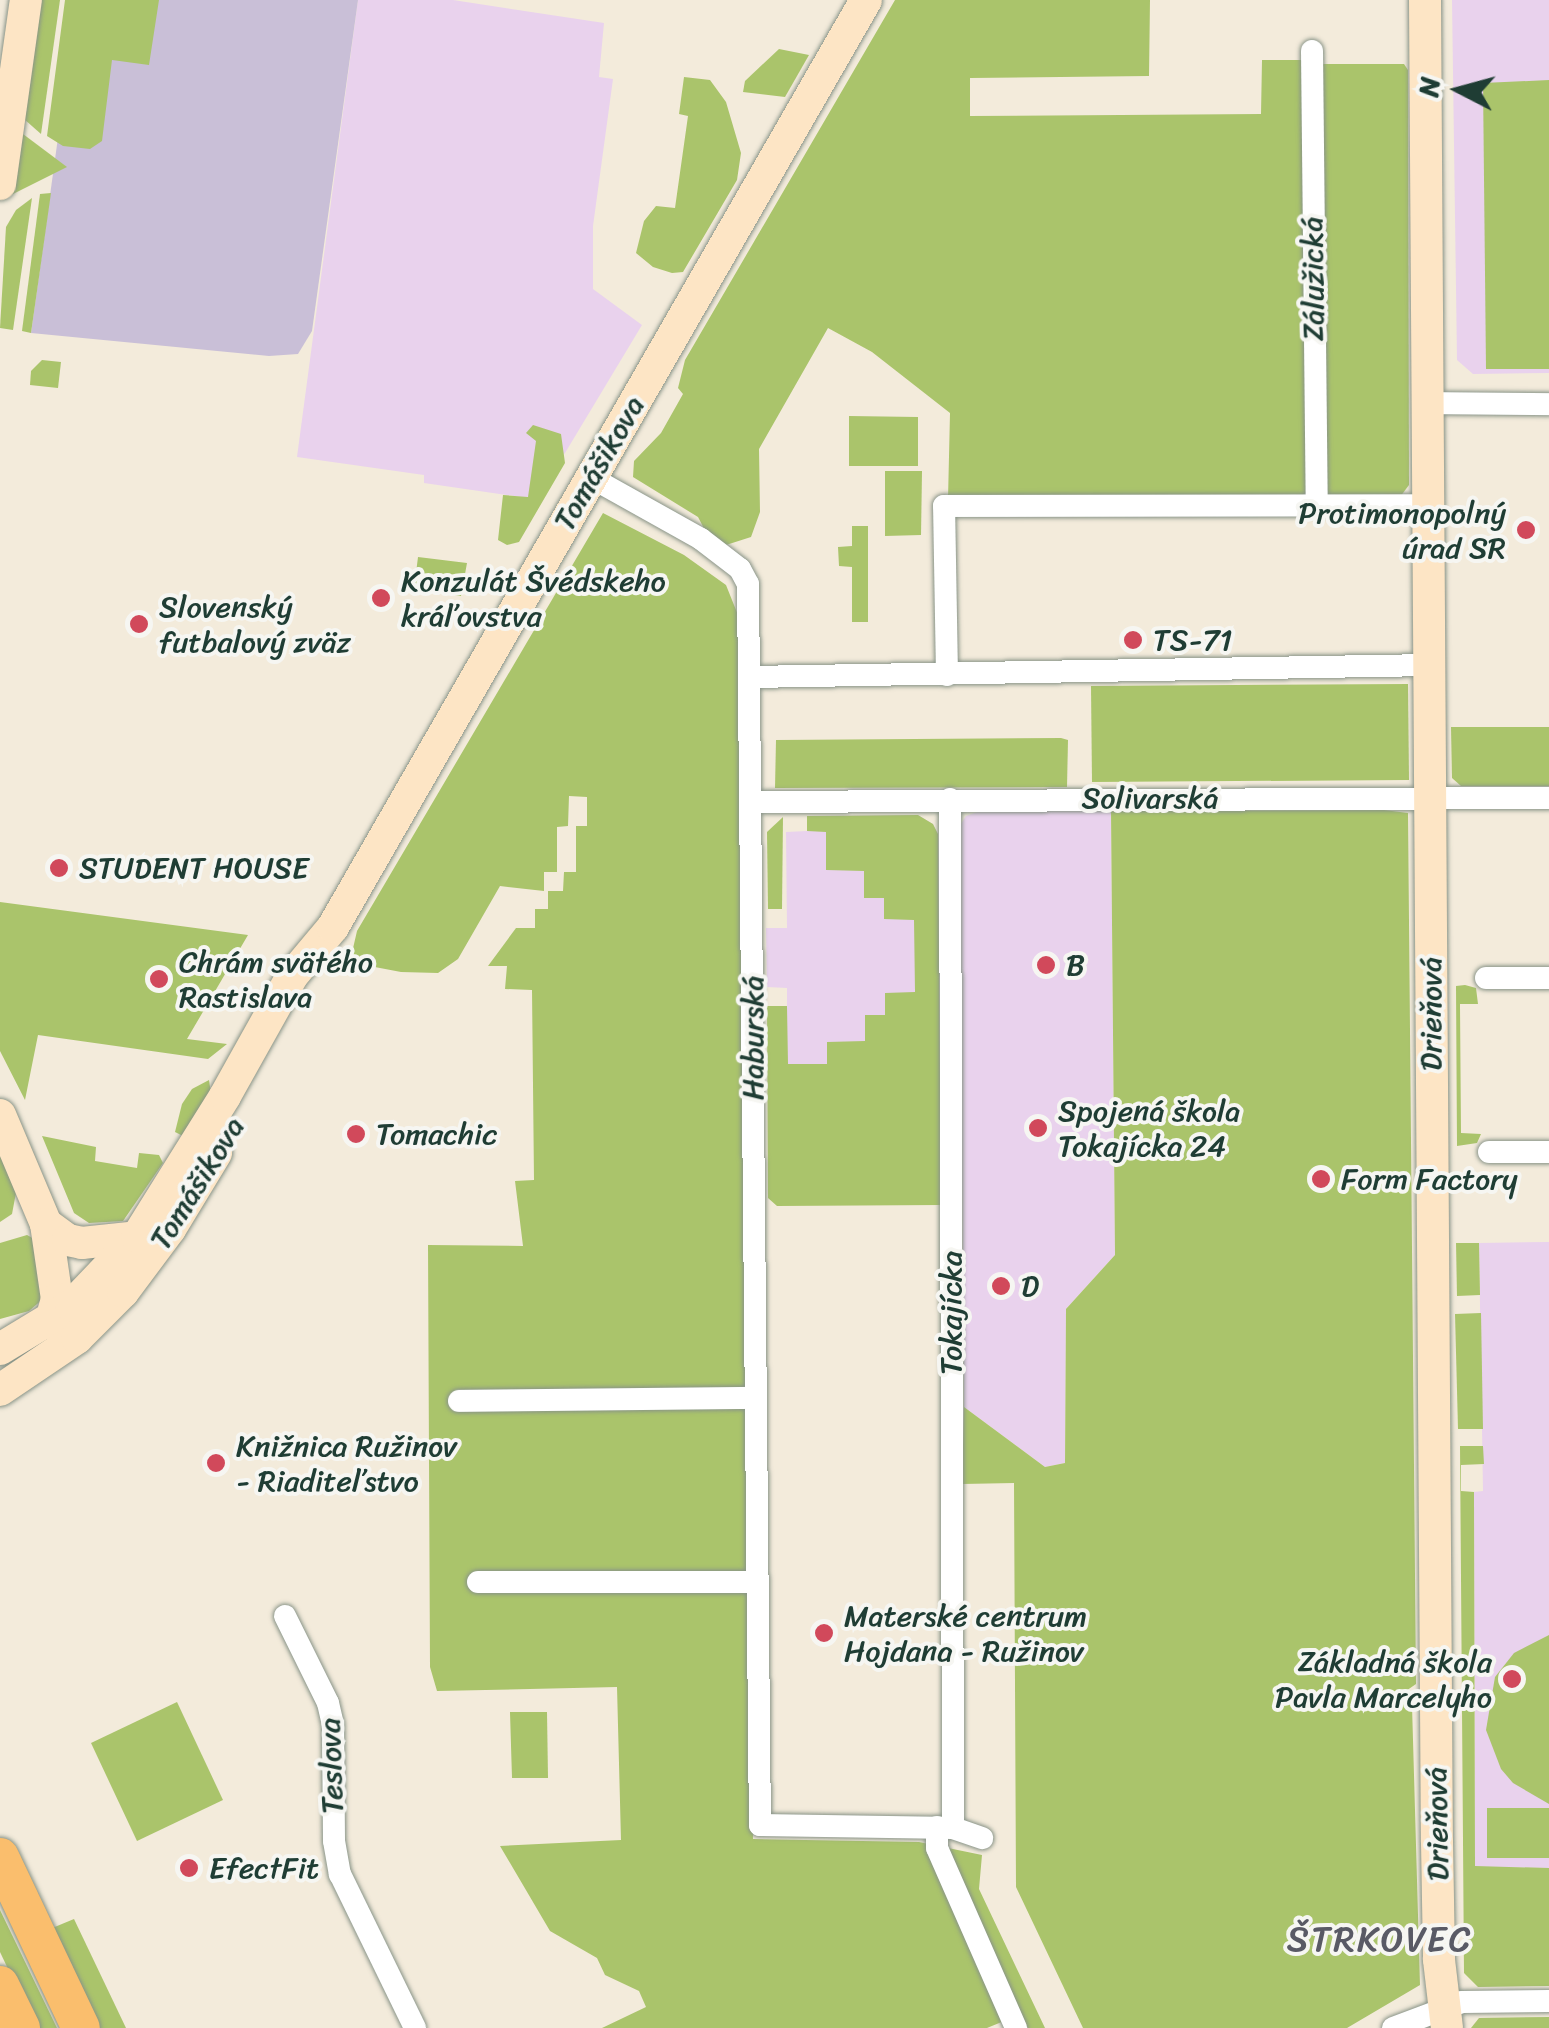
<!DOCTYPE html>
<meta charset="utf-8">
<style>
body{margin:0}
#map{position:relative;width:1549px;height:2028px;overflow:hidden;background:#f3ebdb;font-family:Sriracha,sans-serif}
div>[style]{position:absolute}
.built>*{inset:0;background:#e9d2ed}
.industrial>*{inset:0;background:#c9bfd7}
.green>*{inset:0;background:#aac46b}
.roads{filter:drop-shadow(0 0 2px #899488) drop-shadow(0 0 2px #899488)}
.street>*{height:22px;margin:-11px;padding:0 11px;transform-origin:11px;border-radius:11px;background:#fff}
.secondary>*{height:32px;margin:-16px;padding:0 16px;transform-origin:16px;border-radius:16px;background:#fde5c5}
.primary>*{height:38px;margin:-19px;padding:0 19px;transform-origin:19px;border-radius:19px;background:#fabe6d}
.dots>*{width:28px;height:28px;translate:-50% -50%;box-sizing:border-box;border:5px solid #f6f6f2;border-radius:50%}
span{translate:-50% -50%;white-space:nowrap;text-align:center;line-height:1.15;-webkit-text-stroke:8px #f6f6f2;paint-order:stroke}
.street-label{font-size:30px;color:#1f3d34}
.poi-label{font-size:30px;color:#1f3d34}
.right{translate:-100% -50%;text-align:right}
.left{translate:0 -50%;text-align:left}
.quarter-label{font-size:35px;color:#595a65;letter-spacing:2.5px}
.north{position:absolute;left:1409px;top:40px;width:100px;height:100px;-webkit-text-stroke:8px #f6f6f2;paint-order:stroke;rotate:276deg;font-size:28px;font-weight:700;line-height:40px;text-align:center;color:#1f3d34}
.north::after{content:'';display:block;margin:auto;width:35px;height:45px;background:#1f3d34;clip-path:polygon(50% 0,100% 100%,50% 72%,0 100%)}
</style>
<div id="map">
<div class="built">
<i style="clip-path:polygon(358px 0,453px 0,604px 23px,599px 77px,613px 79px,593px 226px,593px 289px,642px 325px,565px 453px,528px 498px,424px 483px,424px 475px,297px 457px)"></i>
<i style="clip-path:polygon(1452px 0,1549px 0,1549px 373px,1473px 374px,1457px 360px)"></i>
<i style="clip-path:polygon(980px 811px,1111px 811px,1115px 1255px,1066px 1309px,1065px 1463px,1045px 1467px,964px 1407px,959px 827px,966px 816px)"></i>
<i style="clip-path:polygon(918px 815px,933px 824px,938px 834px,941px 1163px,787px 1064px,787px 988px,767px 987px,766px 928px,787px 928px,786px 832px,807px 831px,807px 816px)"></i>
<i style="clip-path:polygon(1549px 1242px,1549px 1868px,1475px 1867px,1474px 1492px,1483px 1491px,1479px 1243px)"></i>
</div>
<div class="industrial">
<i style="clip-path:polygon(77px 0,358px 0,312px 331px,298px 354px,269px 356px,31px 333px)"></i>
</div>
<div class="green">
<i style="clip-path:polygon(38px 0,60px 0,41px 134px,24px 119px)"></i>
<i style="clip-path:polygon(65px 0,159px 0,149px 65px,112px 60px,102px 141px,90px 149px,63px 146px,47px 136px)"></i>
<i style="clip-path:polygon(895px 0,1150px 0,1149px 76px,970px 78px,970px 116px,1261px 114px,1262px 60px,1307px 60px,1310px 489px,1300px 498px,948px 499px,950px 413px,872px 352px,828px 328px,759px 449px,760px 512px,751px 537px,726px 545px,708px 536px,698px 517px,633px 477px,634px 461px,661px 433px,683px 394px,678px 388px,685px 360px)"></i>
<i style="clip-path:polygon(779px 49px,809px 55px,785px 97px,743px 92px,745px 81px)"></i>
<i style="clip-path:polygon(1316px 64px,1404px 64px,1408px 70px,1409px 485px,1400px 497px,1317px 498px)"></i>
<i style="clip-path:polygon(684px 77px,710px 80px,726px 102px,741px 153px,737px 180px,683px 272px,672px 273px,653px 267px,636px 253px,644px 221px,656px 206px,675px 208px,688px 116px,679px 114px)"></i>
<i style="clip-path:polygon(1549px 80px,1549px 369px,1486px 369px,1483px 83px)"></i>
<i style="clip-path:polygon(19px 131px,67px 167px,11px 195px)"></i>
<i style="clip-path:polygon(51px 193px,31px 333px,22px 331px,40px 194px)"></i>
<i style="clip-path:polygon(32px 198px,13px 330px,0 328px,6px 227px,16px 210px)"></i>
<i style="clip-path:polygon(42px 360px,61px 362px,58px 388px,30px 385px,31px 371px)"></i>
<i style="clip-path:polygon(849px 416px,918px 417px,918px 466px,849px 466px)"></i>
<i style="clip-path:polygon(533px 425px,561px 434px,565px 463px,519px 542px,507px 545px,498px 540px,503px 495px,528px 497px,536px 441px,526px 433px)"></i>
<i style="clip-path:polygon(885px 471px,922px 471px,921px 535px,885px 536px)"></i>
<i style="clip-path:polygon(603px 513px,684px 555px,726px 585px,740px 620px,753px 1839px,919px 1842px,982px 1855px,979px 1889px,1045px 2028px,1028px 2028px,1021px 2014px,987px 2028px,602px 2028px,646px 2007px,639px 1991px,605px 1975px,597px 1958px,550px 1931px,500px 1846px,621px 1840px,617px 1687px,437px 1691px,430px 1667px,428px 1245px,523px 1246px,515px 1181px,534px 1180px,532px 990px,505px 989px,507px 966px,488px 966px,516px 928px,535px 928px,535px 909px,548px 909px,548px 891px,563px 891px,564px 872px,576px 872px,576px 826px,587px 826px,587px 797px,569px 796px,568px 826px,557px 827px,557px 872px,544px 872px,544px 891px,500px 886px,458px 959px,438px 973px,401px 972px,359px 964px,351px 957px,357px 931px)"></i>
<i style="clip-path:polygon(852px 526px,868px 526px,868px 622px,852px 622px,852px 567px,839px 566px,838px 547px,852px 546px)"></i>
<i style="clip-path:polygon(418px 557px,467px 563px,461px 596px,436px 592px,437px 576px,421px 573px,418px 590px,414px 589px)"></i>
<i style="clip-path:polygon(1408px 684px,1409px 780px,1092px 782px,1091px 686px)"></i>
<i style="clip-path:polygon(1451px 727px,1549px 727px,1549px 786px,1461px 786px,1452px 778px)"></i>
<i style="clip-path:polygon(1061px 738px,1068px 740px,1067px 787px,775px 788px,776px 740px)"></i>
<i style="clip-path:polygon(1384px 810px,1408px 813px,1416px 1684px,1403px 1693px,1412px 1705px,1420px 1985px,1347px 2028px,1083px 2028px,1016px 1887px,1014px 1483px,962px 1484px,964px 1407px,1045px 1467px,1065px 1463px,1066px 1309px,1115px 1255px,1111px 811px)"></i>
<i style="clip-path:polygon(918px 815px,933px 824px,938px 834px,941px 1205px,777px 1206px,768px 1198px,767px 1006px,787px 1006px,788px 1064px,827px 1064px,827px 1042px,865px 1041px,865px 1015px,885px 1015px,885px 993px,915px 992px,914px 920px,884px 919px,884px 898px,864px 898px,864px 871px,826px 870px,826px 832px,807px 831px,807px 816px)"></i>
<i style="clip-path:polygon(783px 817px,782px 909px,768px 909px,767px 832px)"></i>
<i style="clip-path:polygon(0 902px,248px 935px,187px 1039px,227px 1044px,208px 1059px,38px 1035px,25px 1100px,0 1051px)"></i>
<i style="clip-path:polygon(1465px 985px,1476px 988px,1478px 1004px,1460px 1004px,1461px 1133px,1481px 1134px,1477px 1143px,1457px 1146px,1456px 986px)"></i>
<i style="clip-path:polygon(209px 1080px,211px 1094px,183px 1136px,175px 1132px,182px 1104px,192px 1089px)"></i>
<i style="clip-path:polygon(0 1136px,19px 1177px,12px 1214px,0 1222px)"></i>
<i style="clip-path:polygon(42px 1136px,96px 1147px,95px 1161px,137px 1168px,139px 1153px,159px 1155px,163px 1163px,123px 1221px,89px 1223px,74px 1213px)"></i>
<i style="clip-path:polygon(27px 1235px,38px 1241px,44px 1298px,29px 1311px,0 1319px,0 1243px)"></i>
<i style="clip-path:polygon(1456px 1243px,1479px 1243px,1480px 1295px,1457px 1296px)"></i>
<i style="clip-path:polygon(1481px 1313px,1483px 1429px,1458px 1429px,1455px 1314px)"></i>
<i style="clip-path:polygon(1460px 1446px,1483px 1446px,1484px 1464px,1461px 1465px,1461px 1491px,1474px 1492px,1475px 1866px,1549px 1868px,1549px 1986px,1478px 1987px,1464px 1973px)"></i>
<i style="clip-path:polygon(1549px 1635px,1549px 1804px,1513px 1783px,1501px 1769px,1486px 1730px,1495px 1677px,1514px 1653px)"></i>
<i style="clip-path:polygon(177px 1702px,223px 1800px,137px 1841px,91px 1743px)"></i>
<i style="clip-path:polygon(547px 1712px,548px 1778px,512px 1778px,510px 1712px)"></i>
<i style="clip-path:polygon(1487px 1808px,1549px 1808px,1549px 1858px,1487px 1858px)"></i>
<i style="clip-path:polygon(0 1910px,57px 2028px,36px 2028px,0 1952px)"></i>
<i style="clip-path:polygon(74px 1919px,126px 2028px,91px 2028px,45px 1931px)"></i>
<i style="clip-path:polygon(1549px 2017px,1549px 2028px,1471px 2028px,1479px 2018px)"></i>
</div>
<div class="roads">
<div class="street">
<i style="left:1312px;top:51px;width:455px;rotate:89.4deg"></i>
<i style="left:1429px;top:403px;width:120px;rotate:0.5deg"></i>
<i style="left:592px;top:478px;width:125px;rotate:29.2deg"></i>
<i style="left:701px;top:539px;width:49px;rotate:37.6deg"></i>
<i style="left:740px;top:569px;width:17px;rotate:62deg"></i>
<i style="left:748px;top:584px;width:1241px;rotate:89.45deg"></i>
<i style="left:760px;top:1825px;width:193px;rotate:0.9deg"></i>
<i style="left:953px;top:1828px;width:31px;rotate:19deg"></i>
<i style="left:947px;top:675px;width:169px;rotate:-91deg"></i>
<i style="left:944px;top:506px;width:485px;rotate:-0.1deg"></i>
<i style="left:750px;top:677px;width:680px;rotate:-1.01deg"></i>
<i style="left:950px;top:799px;width:1029px;rotate:89.83deg"></i>
<i style="left:751px;top:802px;width:798px;rotate:-0.29deg"></i>
<i style="left:1486px;top:978px;width:63px"></i>
<i style="left:1489px;top:1152px;width:60px"></i>
<i style="left:459px;top:1401px;width:295px;rotate:-0.6deg"></i>
<i style="left:478px;top:1582px;width:278px"></i>
<i style="left:285px;top:1616px;width:97px;rotate:63.7deg"></i>
<i style="left:328px;top:1703px;width:22px;rotate:77deg"></i>
<i style="left:333px;top:1724px;width:117px;rotate:89.5deg"></i>
<i style="left:334px;top:1841px;width:34px;rotate:80deg"></i>
<i style="left:340px;top:1874px;width:171px;rotate:64deg"></i>
<i style="left:937px;top:1827px;width:21px;rotate:90deg"></i>
<i style="left:937px;top:1848px;width:197px;rotate:66.3deg"></i>
<i style="left:1393px;top:2028px;width:74px;rotate:-20.6deg"></i>
<i style="left:1462px;top:2002px;width:87px;rotate:-0.7deg"></i>
</div>
<div class="secondary">
<i style="left:1425px;top:0;width:1842px;rotate:89.63deg"></i>
<i style="left:1437px;top:1842px;width:118px;rotate:89deg"></i>
<i style="left:1439px;top:1960px;width:68px;rotate:83.3deg"></i>
<i style="left:0;top:184px;width:186px;rotate:-82deg"></i>
<i style="left:0;top:1115px;width:118px;rotate:67.1deg"></i>
<i style="left:46px;top:1224px;width:76px;rotate:81.7deg"></i>
<i style="left:57px;top:1299px;width:25px;rotate:106deg"></i>
<i style="left:46px;top:1224px;width:27px;rotate:36deg"></i>
<i style="left:68px;top:1240px;width:14px;rotate:12deg"></i>
<i style="left:82px;top:1243px;width:55px;rotate:-6.2deg"></i>
<i style="left:0;top:1349px;width:83px;rotate:-31.2deg"></i>
<i style="left:71px;top:1306px;width:95px;rotate:-46.3deg"></i>
<i style="left:137px;top:1237px;width:166px;rotate:-58deg"></i>
<i style="left:225px;top:1096px;width:137px;rotate:-60.8deg"></i>
<i style="left:292px;top:976px;width:64px;rotate:-50.1deg"></i>
<i style="left:333px;top:927px;width:1069px;rotate:-60.1deg"></i>
<i style="left:0;top:1390px;width:93px;rotate:-34deg"></i>
<i style="left:77px;top:1338px;width:65px;rotate:-45deg"></i>
<i style="left:123px;top:1292px;width:79px;rotate:-53.3deg"></i>
<i style="left:170px;top:1229px;width:89px;rotate:-58.8deg"></i>
</div>
<div class="primary">
<i style="left:0;top:1857px;width:189px;rotate:64.7deg"></i>
<i style="left:0;top:1985px;width:48px;rotate:64deg"></i>
</div>
</div>
<div class="dots">
<i style="left:1526px;top:530px;background:#d1495b"></i>
<i style="left:381px;top:598px;background:#d1495b"></i>
<i style="left:139px;top:624px;background:#d1495b"></i>
<i style="left:1133px;top:640px;background:#d1495b"></i>
<i style="left:59px;top:868px;background:#d1495b"></i>
<i style="left:1046px;top:965px;background:#d1495b"></i>
<i style="left:159px;top:979px;background:#d1495b"></i>
<i style="left:1038px;top:1128px;background:#d1495b"></i>
<i style="left:356px;top:1134px;background:#d1495b"></i>
<i style="left:1321px;top:1179px;background:#d1495b"></i>
<i style="left:1001px;top:1286px;background:#d1495b"></i>
<i style="left:216px;top:1463px;background:#d1495b"></i>
<i style="left:824px;top:1633px;background:#d1495b"></i>
<i style="left:1512px;top:1679px;background:#d1495b"></i>
<i style="left:189px;top:1868px;background:#d1495b"></i>
</div>
<div class="street-label">
<span style="left:1313px;top:279px;rotate:-91deg">Zálužická</span>
<span style="left:599px;top:463px;rotate:-60deg">Tomášikova</span>
<span style="left:1150px;top:798px">Solivarská</span>
<span style="left:1431px;top:1014px;rotate:-90deg">Drieňová</span>
<span style="left:753px;top:1038px;rotate:-90deg">Haburská</span>
<span style="left:197px;top:1183px;rotate:-58deg">Tomášikova</span>
<span style="left:951px;top:1313px;rotate:-90deg">Tokajícka</span>
<span style="left:331px;top:1766px;rotate:-92deg">Teslova</span>
<span style="left:1437px;top:1824px;rotate:-91deg">Drieňová</span>
</div>
<div class="poi-label">
<span class="right" style="left:1506px;top:530px">Protimonopolný<br>úrad SR</span>
<span class="left" style="left:401px;top:598px">Konzulát Švédskeho<br>kráľovstva</span>
<span class="left" style="left:159px;top:624px">Slovenský<br>futbalový zväz</span>
<span class="left" style="left:1153px;top:640px">TS-71</span>
<span class="left" style="left:79px;top:868px">STUDENT HOUSE</span>
<span class="left" style="left:179px;top:979px">Chrám svätého<br>Rastislava</span>
<span class="left" style="left:1066px;top:965px">B</span>
<span class="left" style="left:1058px;top:1128px">Spojená škola<br>Tokajícka 24</span>
<span class="left" style="left:376px;top:1134px">Tomachic</span>
<span class="left" style="left:1341px;top:1179px">Form Factory</span>
<span class="left" style="left:1021px;top:1286px">D</span>
<span class="left" style="left:236px;top:1463px">Knižnica Ružinov<br>- Riaditeľstvo</span>
<span class="left" style="left:844px;top:1633px">Materské centrum<br>Hojdana - Ružinov</span>
<span class="right" style="left:1492px;top:1679px">Základná škola<br>Pavla Marcelyho</span>
<span class="left" style="left:209px;top:1868px">EfectFit</span>
</div>
<div class="quarter-label">
<span style="left:1380px;top:1939px">ŠTRKOVEC</span>
</div>
<div class="north">N</div>
</div>
